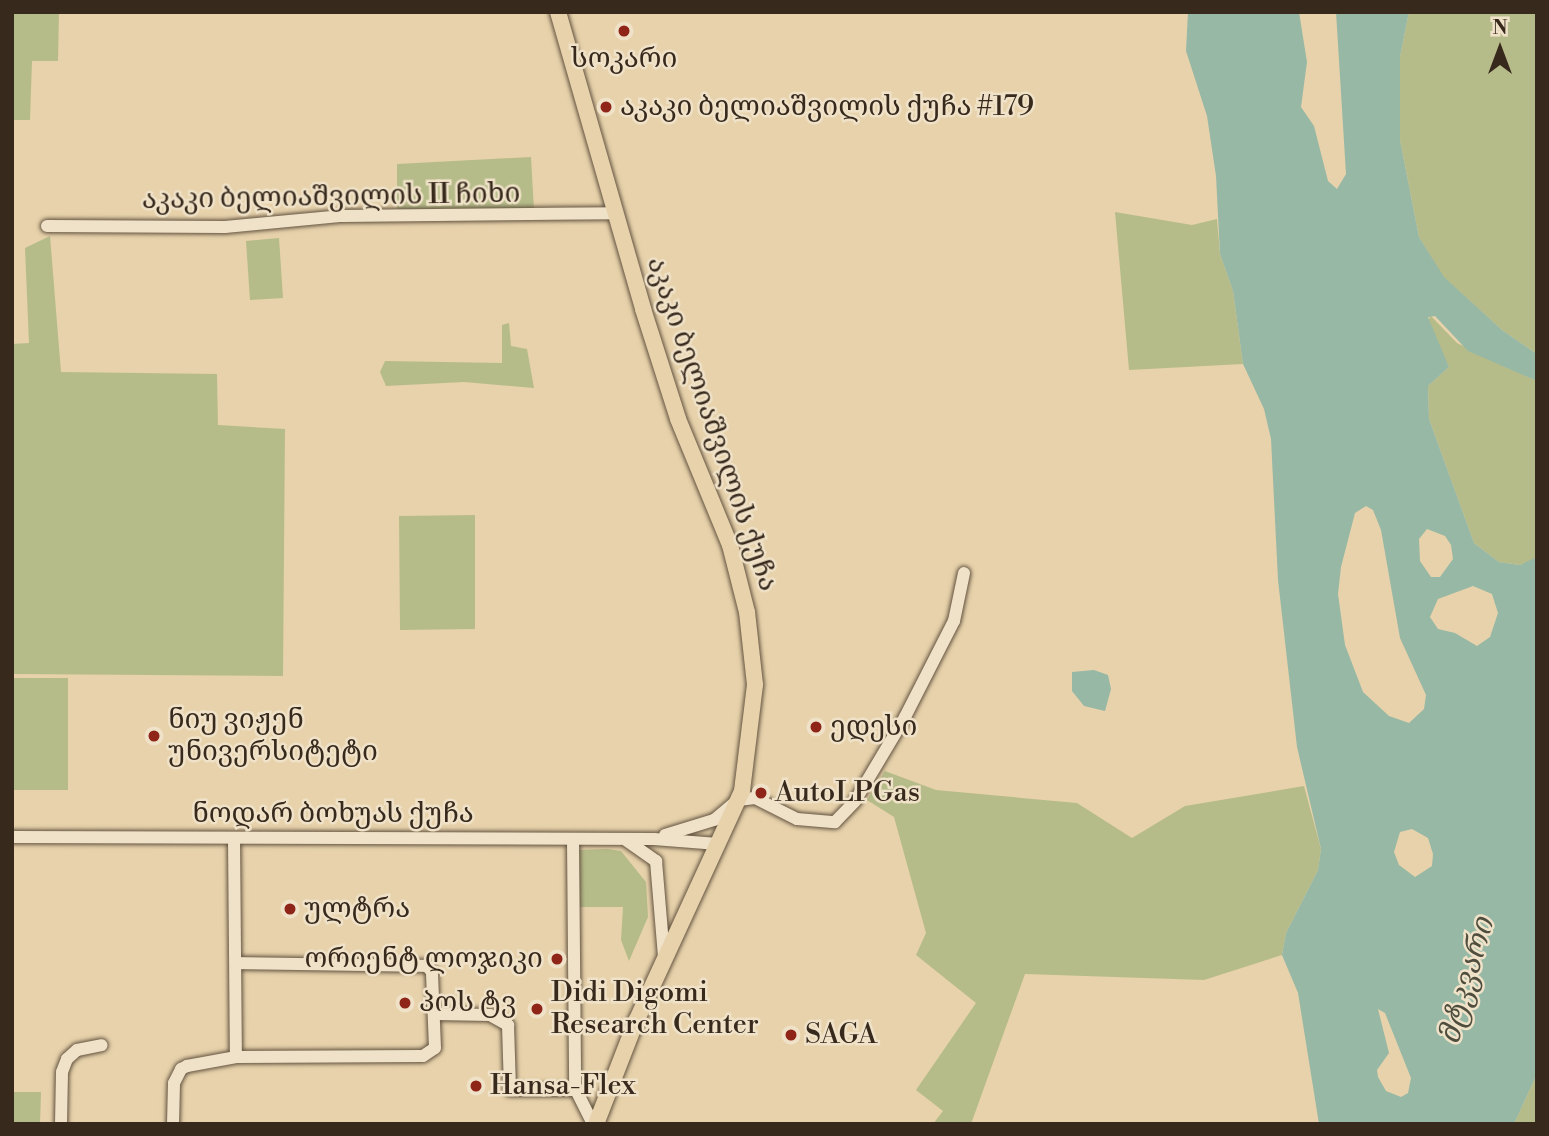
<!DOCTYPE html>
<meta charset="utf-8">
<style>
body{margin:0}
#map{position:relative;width:1549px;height:1136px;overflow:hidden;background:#e7d2ab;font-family:"Libre Bodoni","Noto Serif Georgian",serif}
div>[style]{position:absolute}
.green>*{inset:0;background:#b6bc89}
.water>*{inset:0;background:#97b8a5}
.roads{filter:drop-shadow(0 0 2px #635340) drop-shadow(0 0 2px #635340)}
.minor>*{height:12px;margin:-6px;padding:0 6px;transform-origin:6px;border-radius:6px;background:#efe2c8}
.major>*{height:16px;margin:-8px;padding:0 8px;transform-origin:8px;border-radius:8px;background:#e7d2ab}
.dots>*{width:19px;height:19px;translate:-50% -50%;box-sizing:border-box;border:4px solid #efe2c8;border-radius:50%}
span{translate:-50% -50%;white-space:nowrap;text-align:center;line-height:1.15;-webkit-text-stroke:5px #efe2c8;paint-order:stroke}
.poi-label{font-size:28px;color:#37291c}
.left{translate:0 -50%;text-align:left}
.right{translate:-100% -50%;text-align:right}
.street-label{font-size:28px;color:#37291c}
.water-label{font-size:30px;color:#4f4d3e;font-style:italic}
.frame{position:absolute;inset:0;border:14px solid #37291c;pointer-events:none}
.north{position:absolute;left:1465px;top:14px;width:70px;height:70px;-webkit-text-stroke:5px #efe2c8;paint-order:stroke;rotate:0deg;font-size:19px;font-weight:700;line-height:28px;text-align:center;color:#37291c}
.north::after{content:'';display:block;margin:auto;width:24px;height:32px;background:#37291c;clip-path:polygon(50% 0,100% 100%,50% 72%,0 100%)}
</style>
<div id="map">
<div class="green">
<i style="clip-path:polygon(59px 12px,58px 61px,32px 61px,30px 120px,12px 120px,12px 13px)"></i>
<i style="clip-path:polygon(1409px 12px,1537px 12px,1537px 354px,1502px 330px,1443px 277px,1419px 237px,1400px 140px,1400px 57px)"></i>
<i style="clip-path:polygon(531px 157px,534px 210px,397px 209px,397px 164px)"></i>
<i style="clip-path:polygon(1115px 212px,1192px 225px,1217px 219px,1220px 254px,1233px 291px,1243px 364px,1129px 370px)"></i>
<i style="clip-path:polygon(50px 236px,61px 372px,217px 374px,218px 425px,285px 429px,283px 676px,12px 674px,12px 344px,29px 343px,25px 248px)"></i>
<i style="clip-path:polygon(279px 238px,283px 298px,250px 300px,246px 241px)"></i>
<i style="clip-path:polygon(1430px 315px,1457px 343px,1537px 381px,1536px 559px,1520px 565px,1499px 562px,1474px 543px,1429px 419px,1428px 386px,1449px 367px,1428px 323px)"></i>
<i style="clip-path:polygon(509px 323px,511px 346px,527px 349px,534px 388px,464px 382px,386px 386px,380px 372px,385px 361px,502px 363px,502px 325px)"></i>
<i style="clip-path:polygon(475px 515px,475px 629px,400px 630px,399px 516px)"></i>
<i style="clip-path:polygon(12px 678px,68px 678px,68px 790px,12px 790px)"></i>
<i style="clip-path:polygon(885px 771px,936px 790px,1077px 803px,1132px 838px,1185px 806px,1304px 786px,1321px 849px,1318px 870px,1286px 933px,1282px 955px,1204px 980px,1025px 974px,971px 1124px,933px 1124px,943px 1111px,916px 1090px,976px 1003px,916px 955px,926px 933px,894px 817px,867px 800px)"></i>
<i style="clip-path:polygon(608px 849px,621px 851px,646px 882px,648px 917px,629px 961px,621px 940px,623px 907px,579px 907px,578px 850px)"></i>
<i style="clip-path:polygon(1537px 1074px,1537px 1124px,1514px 1124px)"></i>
<i style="clip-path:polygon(12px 1092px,41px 1092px,40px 1124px,12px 1124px)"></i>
</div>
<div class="water">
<i style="clip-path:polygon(evenodd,1188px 12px,1299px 12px,1307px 62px,1301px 107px,1314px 126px,1328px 181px,1337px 189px,1346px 174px,1336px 12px,1409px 12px,1400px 57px,1400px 140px,1419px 237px,1444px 277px,1502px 330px,1537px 354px,1537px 381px,1468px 351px,1435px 316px,1428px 317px,1449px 367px,1428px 386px,1429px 419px,1474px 543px,1499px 562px,1520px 565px,1537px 557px,1537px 1074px,1514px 1124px,1319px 1124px,1298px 993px,1282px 955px,1286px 933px,1318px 870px,1321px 849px,1297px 747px,1278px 580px,1271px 439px,1264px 409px,1243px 364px,1233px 291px,1220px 254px,1216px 176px,1207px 116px,1186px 51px,1188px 12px,1366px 506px,1373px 510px,1381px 530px,1400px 638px,1426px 695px,1424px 709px,1409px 723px,1389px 716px,1363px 692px,1345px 645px,1338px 594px,1341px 567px,1355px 513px,1366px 506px,1188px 12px,1427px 529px,1445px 536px,1451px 545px,1453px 559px,1440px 577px,1431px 577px,1420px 561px,1419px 539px,1427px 529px,1188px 12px,1473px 586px,1492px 594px,1498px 613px,1490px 637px,1477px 646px,1455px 633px,1438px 629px,1430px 617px,1438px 599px,1473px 586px,1188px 12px,1412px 829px,1428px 838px,1433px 854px,1432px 866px,1415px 877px,1399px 865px,1394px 852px,1400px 832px,1412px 829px,1188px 12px,1378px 1009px,1385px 1013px,1411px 1078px,1408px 1093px,1401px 1097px,1386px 1091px,1378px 1077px,1377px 1070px,1389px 1053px,1378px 1009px)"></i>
<i style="clip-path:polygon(1094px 670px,1108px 675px,1111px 689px,1105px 711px,1084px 706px,1072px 691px,1072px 672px)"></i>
</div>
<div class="roads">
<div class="minor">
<i style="left:47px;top:226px;width:178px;rotate:0.3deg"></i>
<i style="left:225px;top:227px;width:118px;rotate:-5.4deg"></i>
<i style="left:342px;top:216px;width:274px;rotate:-0.6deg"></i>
<i style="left:665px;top:835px;width:51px;rotate:-17deg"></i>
<i style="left:714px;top:820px;width:31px;rotate:-40deg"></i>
<i style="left:738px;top:800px;width:17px;rotate:-7deg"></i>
<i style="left:755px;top:798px;width:47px;rotate:26.6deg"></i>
<i style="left:797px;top:819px;width:38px;rotate:5deg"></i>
<i style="left:835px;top:822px;width:29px;rotate:-46deg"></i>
<i style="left:855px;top:801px;width:98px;rotate:-59.2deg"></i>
<i style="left:905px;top:717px;width:108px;rotate:-63deg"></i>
<i style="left:954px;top:621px;width:49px;rotate:-78.2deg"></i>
<i style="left:12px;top:837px;width:642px;rotate:0.18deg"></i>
<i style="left:654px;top:839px;width:64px;rotate:4.5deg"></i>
<i style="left:234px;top:838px;width:219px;rotate:89.5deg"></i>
<i style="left:573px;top:840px;width:248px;rotate:89.5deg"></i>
<i style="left:575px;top:1088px;width:40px;rotate:63.4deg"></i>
<i style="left:626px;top:840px;width:37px;rotate:35deg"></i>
<i style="left:656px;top:861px;width:95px;rotate:85.2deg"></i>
<i style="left:436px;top:1014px;width:54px;rotate:1.1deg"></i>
<i style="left:490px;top:1015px;width:21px;rotate:29deg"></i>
<i style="left:508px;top:1025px;width:65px;rotate:88.2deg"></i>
<i style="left:510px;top:1090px;width:66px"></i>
<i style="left:61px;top:1124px;width:52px;rotate:-88.9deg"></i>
<i style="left:62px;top:1072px;width:14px;rotate:-69deg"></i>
<i style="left:67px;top:1059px;width:13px;rotate:-42deg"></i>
<i style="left:77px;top:1050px;width:25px;rotate:-11deg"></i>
<i style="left:173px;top:1124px;width:41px;rotate:-88.6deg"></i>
<i style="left:174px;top:1083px;width:16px;rotate:-63deg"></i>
<i style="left:181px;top:1069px;width:7px;rotate:-27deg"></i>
<i style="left:187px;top:1066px;width:50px;rotate:-10.4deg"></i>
<i style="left:236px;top:1057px;width:187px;rotate:-0.3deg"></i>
<i style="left:423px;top:1056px;width:14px;rotate:-34deg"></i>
<i style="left:435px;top:1048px;width:76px;rotate:-92.3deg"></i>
<i style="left:432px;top:972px;width:8px;rotate:-130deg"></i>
<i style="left:427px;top:966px;width:190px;rotate:-179.1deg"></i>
</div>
<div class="major">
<i style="left:558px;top:12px;width:309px;rotate:74deg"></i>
<i style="left:643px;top:309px;width:115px;rotate:72.3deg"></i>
<i style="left:678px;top:419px;width:136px;rotate:67.6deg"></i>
<i style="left:730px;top:545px;width:69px;rotate:75.8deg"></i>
<i style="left:747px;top:612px;width:73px;rotate:83.7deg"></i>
<i style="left:755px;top:685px;width:107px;rotate:97deg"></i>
<i style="left:742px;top:791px;width:253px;rotate:114.7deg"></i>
<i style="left:636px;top:1021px;width:110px;rotate:111.2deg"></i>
</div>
</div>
<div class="dots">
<i style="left:624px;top:31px;background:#8f2418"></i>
<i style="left:606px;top:107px;background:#8f2418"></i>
<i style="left:816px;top:727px;background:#8f2418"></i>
<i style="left:154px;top:736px;background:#8f2418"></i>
<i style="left:761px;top:793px;background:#8f2418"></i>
<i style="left:290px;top:909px;background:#8f2418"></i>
<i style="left:557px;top:959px;background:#8f2418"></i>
<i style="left:405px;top:1003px;background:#8f2418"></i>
<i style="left:537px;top:1009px;background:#8f2418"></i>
<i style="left:791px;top:1035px;background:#8f2418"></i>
<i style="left:476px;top:1086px;background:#8f2418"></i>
</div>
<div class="poi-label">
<span style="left:624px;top:59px">სოკარი</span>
<span class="left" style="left:620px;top:107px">აკაკი ბელიაშვილის ქუჩა #179</span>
<span class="left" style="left:168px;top:736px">ნიუ ვიჟენ<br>უნივერსიტეტი</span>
<span class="left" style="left:830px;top:727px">ედესი</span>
<span class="left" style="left:775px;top:793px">AutoLPGas</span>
<span class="left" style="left:304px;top:909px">ულტრა</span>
<span class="right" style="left:543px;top:959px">ორიენტ ლოჯიკი</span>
<span class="left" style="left:551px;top:1009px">Didi Digomi<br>Research Center</span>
<span class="left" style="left:419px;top:1003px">პოს ტვ</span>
<span class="left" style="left:805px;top:1035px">SAGA</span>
<span class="left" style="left:490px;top:1086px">Hansa-Flex</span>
</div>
<div class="street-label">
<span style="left:331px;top:197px;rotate:-1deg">აკაკი ბელიაშვილის II ჩიხი</span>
<span style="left:712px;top:424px;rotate:71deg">აკაკი ბელიაშვილის ქუჩა</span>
<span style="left:333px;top:814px">ნოდარ ბოხუას ქუჩა</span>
</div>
<div class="water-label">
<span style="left:1467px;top:981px;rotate:-74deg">მტკვარი</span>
</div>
<div class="frame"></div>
<div class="north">N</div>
</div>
